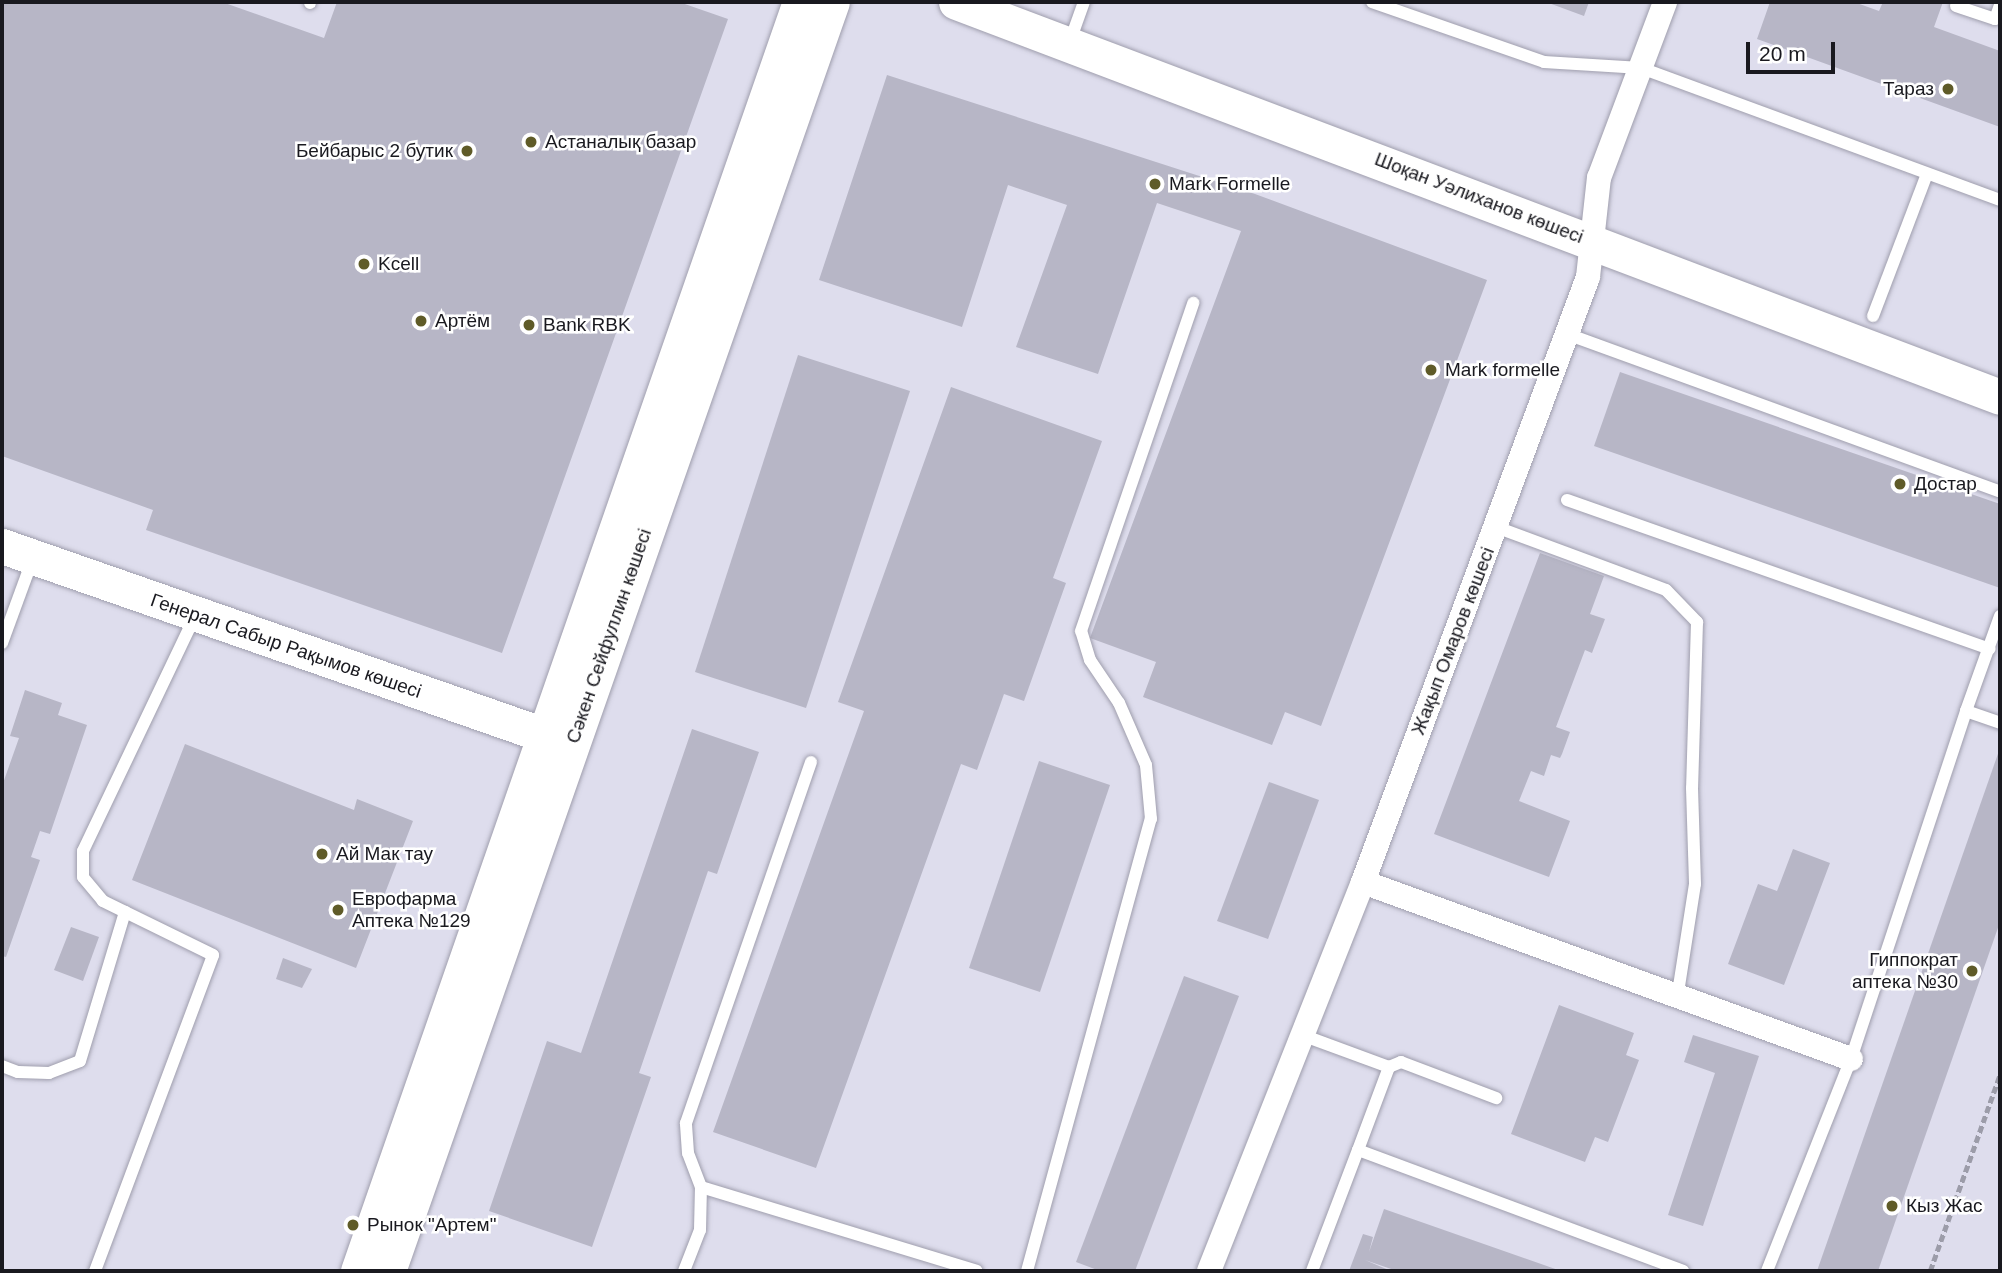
<!DOCTYPE html>
<meta charset="utf-8">
<style>
body{margin:0}
#map{position:relative;width:2002px;height:1273px;overflow:hidden;background:#dedded;font-family:Helvetica,sans-serif}
div>[style]{position:absolute}
.building>*{inset:0;background:#b7b6c6}
.path>*{height:4.5px;margin-top:-2.25px;transform-origin:0;background:repeating-linear-gradient(90deg,#9c9ca9 0 7px,transparent 0 10.5px)}
.roads{filter:drop-shadow(0 0 2px #9f9ead) drop-shadow(0 0 2px #9f9ead)}
.lane>*{height:12px;margin:-6px;padding:0 6px;transform-origin:6px;border-radius:6px;background:#fff}
.street>*{height:24px;margin:-12px;padding:0 12px;transform-origin:12px;border-radius:12px;background:#fff}
.secondary>*{height:35px;margin:-17.5px;padding:0 17.5px;transform-origin:17.5px;border-radius:17.5px;background:#fff}
.dots>*{width:19px;height:19px;translate:-50% -50%;box-sizing:border-box;border:4px solid #fff;border-radius:50%}
span{translate:-50% -50%;white-space:nowrap;text-align:center;line-height:1.15;-webkit-text-stroke:5px #fff;paint-order:stroke}
.poi-label{font-size:19px;color:#19191f}
.right{translate:-100% -50%;text-align:right}
.left{translate:0 -50%;text-align:left}
.street-label{font-size:19px;color:#19191f}
.frame{position:absolute;inset:0;border:4px solid #19191f;pointer-events:none}
.scale{position:absolute;left:1746px;top:42px;width:89px;height:32px;box-sizing:border-box;border:4px solid #19191f;border-top:0;padding-left:9px;font-size:21px;line-height:24px;white-space:nowrap;color:#19191f;-webkit-text-stroke:5px #fff;paint-order:stroke}
</style>
<div id="map">
<div class="building">
<i style="clip-path:polygon(2px 2px,222px 2px,324px 38px,337px 2px,679px 2px,728px 19px,502px 653px,146px 530px,153px 510px,2px 456px)"></i>
<i style="clip-path:polygon(1546px 2px,1589px 2px,1584px 16px)"></i>
<i style="clip-path:polygon(1770px 2px,1854px 2px,1879px 11px,1883px 2px,1943px 2px,1934px 27px,2000px 51px,2000px 127px,1757px 39px)"></i>
<i style="clip-path:polygon(887px 75px,1255px 194px,1487px 280px,1321px 726px,1285px 712px,1272px 745px,1143px 697px,1156px 662px,1090px 638px,1241px 231px,1157px 203px,1098px 374px,1016px 347px,1067px 205px,1008px 185px,962px 327px,819px 280px)"></i>
<i style="clip-path:polygon(798px 355px,910px 391px,806px 708px,695px 672px)"></i>
<i style="clip-path:polygon(1620px 372px,2000px 504px,2000px 588px,1594px 446px)"></i>
<i style="clip-path:polygon(951px 387px,1102px 441px,1053px 578px,1066px 583px,1024px 701px,1004px 694px,977px 770px,961px 764px,816px 1168px,713px 1132px,864px 711px,838px 702px)"></i>
<i style="clip-path:polygon(1540px 553px,1604px 576px,1590px 614px,1605px 619px,1592px 653px,1585px 650px,1556px 727px,1570px 732px,1562px 754px,1560px 758px,1551px 755px,1544px 776px,1531px 771px,1519px 801px,1570px 821px,1549px 877px,1434px 834px)"></i>
<i style="clip-path:polygon(25px 690px,62px 703px,58px 715px,87px 725px,50px 834px,40px 831px,31px 857px,40px 860px,6px 957px,2px 956px,2px 786px,19px 738px,10px 736px)"></i>
<i style="clip-path:polygon(692px 729px,759px 752px,717px 874px,708px 871px,639px 1073px,651px 1077px,592px 1247px,489px 1211px,547px 1041px,581px 1053px)"></i>
<i style="clip-path:polygon(185px 744px,354px 810px,357px 799px,413px 821px,356px 968px,132px 880px)"></i>
<i style="clip-path:polygon(2000px 748px,2000px 922px,1878px 1271px,1817px 1271px)"></i>
<i style="clip-path:polygon(1039px 761px,1110px 785px,1040px 992px,969px 968px)"></i>
<i style="clip-path:polygon(1269px 782px,1319px 800px,1268px 939px,1217px 921px)"></i>
<i style="clip-path:polygon(1793px 849px,1830px 863px,1784px 985px,1728px 964px,1758px 884px,1777px 891px)"></i>
<i style="clip-path:polygon(71px 927px,99px 937px,83px 981px,54px 970px)"></i>
<i style="clip-path:polygon(283px 958px,312px 969px,302px 988px,276px 979px)"></i>
<i style="clip-path:polygon(1184px 976px,1239px 996px,1135px 1271px,1100px 1271px,1076px 1262px)"></i>
<i style="clip-path:polygon(1559px 1005px,1634px 1033px,1626px 1055px,1639px 1060px,1608px 1142px,1595px 1137px,1585px 1162px,1511px 1134px)"></i>
<i style="clip-path:polygon(1693px 1035px,1759px 1056px,1703px 1226px,1668px 1215px,1715px 1073px,1684px 1062px)"></i>
<i style="clip-path:polygon(1384px 1209px,1561px 1271px,1397px 1271px,1365px 1260px,1391px 1271px,1349px 1271px,1363px 1234px,1373px 1237px,1369px 1252px)"></i>
</div>
<div class="path">
<i style="left:1930px;top:1271px;width:209px;rotate:-70.4deg"></i>
</div>
<div class="roads">
<div class="lane">
<i style="left:1372px;top:2px;width:182px;rotate:19.2deg"></i>
<i style="left:1544px;top:62px;width:97px;rotate:3.5deg"></i>
<i style="left:1641px;top:68px;width:382px;rotate:20.2deg"></i>
<i style="left:310px;top:3px;width:1px;rotate:-90deg"></i>
<i style="left:1956px;top:6px;width:41px;rotate:18.4deg"></i>
<i style="left:1995px;top:19px;width:15px;rotate:-70deg"></i>
<i style="left:1070px;top:41px;width:41px;rotate:-70.3deg"></i>
<i style="left:1873px;top:316px;width:152px;rotate:-69.2deg"></i>
<i style="left:1567px;top:334px;width:461px;rotate:20deg"></i>
<i style="left:1567px;top:500px;width:448px;rotate:19.4deg"></i>
<i style="left:1496px;top:527px;width:181px;rotate:20.3deg"></i>
<i style="left:1666px;top:590px;width:45px;rotate:45.9deg"></i>
<i style="left:1697px;top:622px;width:166px;rotate:91.7deg"></i>
<i style="left:1692px;top:788px;width:96px;rotate:88.2deg"></i>
<i style="left:1695px;top:884px;width:116px;rotate:98.9deg"></i>
<i style="left:2000px;top:616px;width:101px;rotate:109.7deg"></i>
<i style="left:1966px;top:711px;width:36px;rotate:19deg"></i>
<i style="left:2px;top:643px;width:87px;rotate:-69.9deg"></i>
<i style="left:1302px;top:1035px;width:93px;rotate:20.2deg"></i>
<i style="left:2px;top:1066px;width:17px;rotate:21deg"></i>
<i style="left:18px;top:1072px;width:31px;rotate:2deg"></i>
<i style="left:49px;top:1073px;width:33px;rotate:-21deg"></i>
<i style="left:80px;top:1061px;width:156px;rotate:-73.2deg"></i>
<i style="left:1358px;top:1150px;width:89px;rotate:-69.5deg"></i>
<i style="left:1389px;top:1067px;width:13px;rotate:-23deg"></i>
<i style="left:1401px;top:1062px;width:102px;rotate:20.8deg"></i>
<i style="left:701px;top:1187px;width:288px;rotate:16.9deg"></i>
<i style="left:95px;top:1271px;width:337px;rotate:-69.5deg"></i>
<i style="left:213px;top:955px;width:123px;rotate:-153.9deg"></i>
<i style="left:103px;top:901px;width:31px;rotate:-130deg"></i>
<i style="left:83px;top:877px;width:26px;rotate:-90deg"></i>
<i style="left:83px;top:851px;width:260px;rotate:-64.5deg"></i>
<i style="left:684px;top:1271px;width:44px;rotate:-68.7deg"></i>
<i style="left:700px;top:1230px;width:43px;rotate:-88.7deg"></i>
<i style="left:701px;top:1187px;width:36px;rotate:-111deg"></i>
<i style="left:688px;top:1153px;width:30px;rotate:-94deg"></i>
<i style="left:686px;top:1123px;width:382px;rotate:-70.9deg"></i>
<i style="left:1027px;top:1271px;width:469px;rotate:-74.7deg"></i>
<i style="left:1151px;top:819px;width:54px;rotate:-95.3deg"></i>
<i style="left:1146px;top:765px;width:68px;rotate:-113.5deg"></i>
<i style="left:1119px;top:703px;width:52px;rotate:-124deg"></i>
<i style="left:1090px;top:660px;width:30px;rotate:-107deg"></i>
<i style="left:1081px;top:631px;width:347px;rotate:-71.1deg"></i>
<i style="left:1312px;top:1271px;width:129px;rotate:-69.2deg"></i>
<i style="left:1358px;top:1150px;width:347px;rotate:20.4deg"></i>
<i style="left:1767px;top:1271px;width:228px;rotate:-68.4deg"></i>
<i style="left:1851px;top:1059px;width:367px;rotate:-71.7deg"></i>
</div>
<div class="street">
<i style="left:1363px;top:882px;width:519px;rotate:19.94deg"></i>
<i style="left:1209px;top:1271px;width:418px;rotate:-68.4deg"></i>
<i style="left:1363px;top:882px;width:645px;rotate:-69.6deg"></i>
<i style="left:1588px;top:277px;width:100px;rotate:-83.7deg"></i>
<i style="left:1599px;top:178px;width:188px;rotate:-69.4deg"></i>
</div>
<div class="secondary">
<i style="left:956px;top:2px;width:1116px;rotate:20.72deg"></i>
<i style="left:2px;top:546px;width:598px;rotate:19.22deg"></i>
<i style="left:358px;top:1271px;width:1344px;rotate:-70.8deg"></i>
<i style="left:388px;top:1271px;width:1344px;rotate:-70.72deg"></i>
</div>
</div>
<div class="dots">
<i style="left:1948px;top:89px;background:#5f5b28"></i>
<i style="left:531px;top:142px;background:#5f5b28"></i>
<i style="left:467px;top:151px;background:#5f5b28"></i>
<i style="left:1155px;top:184px;background:#5f5b28"></i>
<i style="left:364px;top:264px;background:#5f5b28"></i>
<i style="left:421px;top:321px;background:#5f5b28"></i>
<i style="left:529px;top:325px;background:#5f5b28"></i>
<i style="left:1431px;top:370px;background:#5f5b28"></i>
<i style="left:1900px;top:484px;background:#5f5b28"></i>
<i style="left:322px;top:854px;background:#5f5b28"></i>
<i style="left:338px;top:910px;background:#5f5b28"></i>
<i style="left:1972px;top:971px;background:#5f5b28"></i>
<i style="left:1892px;top:1206px;background:#5f5b28"></i>
<i style="left:353px;top:1225px;background:#5f5b28"></i>
</div>
<div class="poi-label">
<span class="right" style="left:1934px;top:89px">Тараз</span>
<span class="left" style="left:545px;top:142px">Астаналық базар</span>
<span class="right" style="left:453px;top:151px">Бейбарыс 2 бутик</span>
<span class="left" style="left:1169px;top:184px">Mark Formelle</span>
<span class="left" style="left:378px;top:264px">Kcell</span>
<span class="left" style="left:435px;top:321px">Артём</span>
<span class="left" style="left:543px;top:325px">Bank RBK</span>
<span class="left" style="left:1445px;top:370px">Mark formelle</span>
<span class="left" style="left:1914px;top:484px">Достар</span>
<span class="left" style="left:336px;top:854px">Ай Мак тау</span>
<span class="left" style="left:352px;top:910px">Еврофарма<br>Аптека №129</span>
<span class="right" style="left:1958px;top:971px">Гиппократ<br>аптека №30</span>
<span class="left" style="left:1906px;top:1206px">Кыз Жас</span>
<span class="left" style="left:367px;top:1225px">Рынок "Артем"</span>
</div>
<div class="street-label">
<span style="left:1479px;top:198px;rotate:21deg">Шоқан Уәлиханов көшесі</span>
<span style="left:609px;top:636px;rotate:-71deg">Сәкен Сейфуллин көшесі</span>
<span style="left:1453px;top:641px;rotate:-69deg">Жақып Омаров көшесі</span>
<span style="left:286px;top:646px;rotate:19deg">Генерал Сабыр Рақымов көшесі</span>
</div>
<div class="frame"></div>
<div class="scale">20 m</div>
</div>
